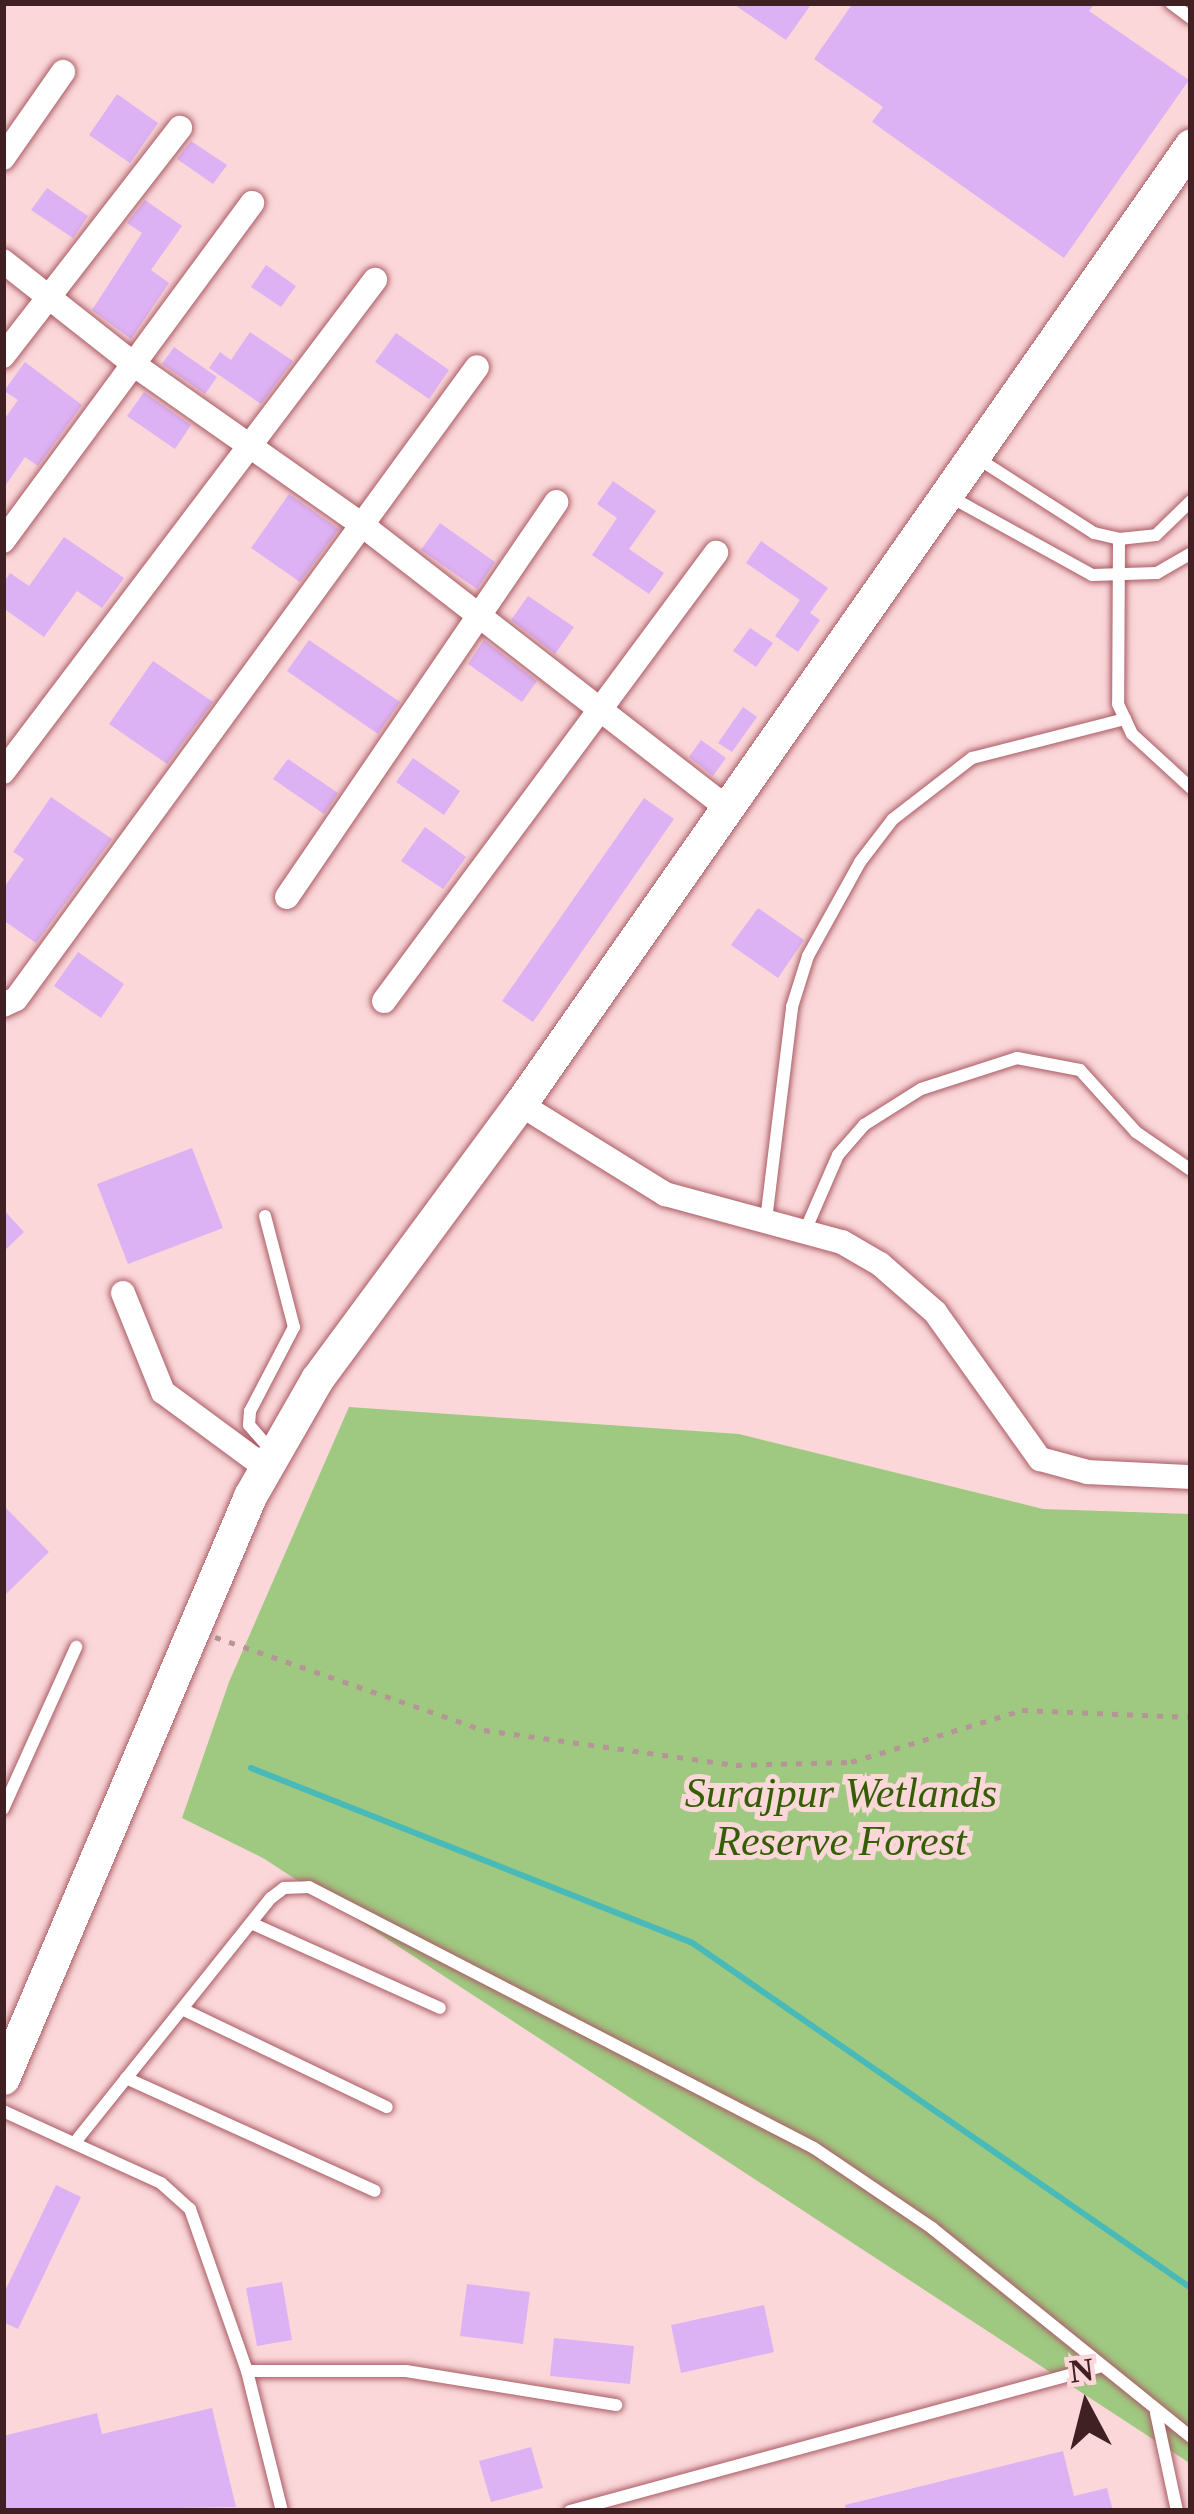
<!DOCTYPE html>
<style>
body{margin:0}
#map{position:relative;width:1194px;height:2514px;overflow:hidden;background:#fbd7d9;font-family:Georgia,serif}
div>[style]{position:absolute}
.green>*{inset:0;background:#9fc981}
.stream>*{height:6px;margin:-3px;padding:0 3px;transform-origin:3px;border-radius:3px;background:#49bab8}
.building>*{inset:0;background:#ddb2f4}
.path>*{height:4.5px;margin-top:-2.25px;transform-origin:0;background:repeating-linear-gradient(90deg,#b79497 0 6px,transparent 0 15px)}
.roads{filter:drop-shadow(0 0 3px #aa5c65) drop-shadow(0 0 3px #aa5c65)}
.service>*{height:12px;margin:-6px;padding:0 6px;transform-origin:6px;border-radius:6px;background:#fff}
.minor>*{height:24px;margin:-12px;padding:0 12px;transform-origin:12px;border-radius:12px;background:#fff}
.secondary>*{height:33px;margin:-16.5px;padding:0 16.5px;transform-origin:16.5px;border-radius:16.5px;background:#fff}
span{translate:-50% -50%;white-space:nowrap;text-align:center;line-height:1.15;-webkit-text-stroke:10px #fbd7d9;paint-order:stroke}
.park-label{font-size:42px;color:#345d05;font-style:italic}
.frame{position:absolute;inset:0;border:6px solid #402023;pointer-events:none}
.north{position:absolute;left:1026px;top:2346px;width:120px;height:120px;-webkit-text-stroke:9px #fbd7d9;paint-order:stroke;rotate:353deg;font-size:33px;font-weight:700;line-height:48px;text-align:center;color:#402023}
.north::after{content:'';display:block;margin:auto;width:42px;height:54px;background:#402023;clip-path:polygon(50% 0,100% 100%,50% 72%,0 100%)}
</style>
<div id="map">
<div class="green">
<i style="clip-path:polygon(349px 1407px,739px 1434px,1043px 1509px,1191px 1514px,1191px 2464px,263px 1858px,182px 1818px,229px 1682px)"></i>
</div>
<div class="stream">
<i style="left:251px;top:1768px;width:473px;rotate:21.6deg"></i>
<i style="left:691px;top:1942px;width:608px;rotate:34.68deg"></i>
</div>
<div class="building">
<i style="clip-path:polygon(732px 3px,812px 3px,786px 40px)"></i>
<i style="clip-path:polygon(853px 3px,1095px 3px,1089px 11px,1189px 80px,1064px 258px,872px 122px,883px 107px,814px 59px)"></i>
<i style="clip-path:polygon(117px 94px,158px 123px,130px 163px,89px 135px)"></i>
<i style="clip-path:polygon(191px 141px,227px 165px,213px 184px,177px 159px)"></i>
<i style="clip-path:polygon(47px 188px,88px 216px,73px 238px,31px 210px)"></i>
<i style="clip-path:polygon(145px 200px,182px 226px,151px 270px,169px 283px,131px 339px,92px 310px,142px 233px,127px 223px)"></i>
<i style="clip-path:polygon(266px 265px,296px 286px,281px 307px,251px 287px)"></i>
<i style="clip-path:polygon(250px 332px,293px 361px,261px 404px,209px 368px,220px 352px,231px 360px)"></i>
<i style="clip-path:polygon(396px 333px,449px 370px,429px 399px,375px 362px)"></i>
<i style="clip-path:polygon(174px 347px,217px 377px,205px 394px,162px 364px)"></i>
<i style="clip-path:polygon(25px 362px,82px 405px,38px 466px,25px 457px,3px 489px,3px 421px,18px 400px,4px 391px)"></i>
<i style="clip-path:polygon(144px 392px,191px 425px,175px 449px,127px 416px)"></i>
<i style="clip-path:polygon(613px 481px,656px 511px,629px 549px,664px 573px,649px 594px,592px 555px,617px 518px,597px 504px)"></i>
<i style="clip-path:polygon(289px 494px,339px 529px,300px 582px,251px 548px)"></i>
<i style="clip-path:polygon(440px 523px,495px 562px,477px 589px,421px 550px)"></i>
<i style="clip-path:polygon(64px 537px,124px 578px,102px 608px,77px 591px,44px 637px,3px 608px,3px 584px,10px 573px,29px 586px)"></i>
<i style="clip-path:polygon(761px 541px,828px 588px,810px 613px,820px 620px,798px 652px,775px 636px,800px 600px,746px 563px)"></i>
<i style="clip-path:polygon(528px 596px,574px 627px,555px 654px,511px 620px)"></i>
<i style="clip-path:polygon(750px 628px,773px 643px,756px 667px,733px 651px)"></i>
<i style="clip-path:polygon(309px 640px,400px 702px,378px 734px,287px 671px)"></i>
<i style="clip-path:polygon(484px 640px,537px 681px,522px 702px,468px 664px)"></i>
<i style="clip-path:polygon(153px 661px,213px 702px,167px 764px,109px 724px)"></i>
<i style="clip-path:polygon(743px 707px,757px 717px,732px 752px,718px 743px)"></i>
<i style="clip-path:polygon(701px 740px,726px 758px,713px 776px,689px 757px)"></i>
<i style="clip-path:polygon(413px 758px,460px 791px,444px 815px,396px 782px)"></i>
<i style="clip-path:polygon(288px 759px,338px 793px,324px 814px,273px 779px)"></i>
<i style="clip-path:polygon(51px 797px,112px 839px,36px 943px,3px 920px,3px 889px,24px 859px,13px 852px)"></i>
<i style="clip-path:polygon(644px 798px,674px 819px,533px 1022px,502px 1001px)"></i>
<i style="clip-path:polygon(425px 827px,466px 857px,443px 889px,401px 861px)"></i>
<i style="clip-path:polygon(758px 908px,804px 940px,778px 978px,731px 945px)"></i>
<i style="clip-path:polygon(78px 952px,124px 984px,101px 1018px,54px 986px)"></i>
<i style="clip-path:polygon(192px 1148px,223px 1228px,128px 1264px,97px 1184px)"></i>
<i style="clip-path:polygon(3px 1209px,24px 1232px,3px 1252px)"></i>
<i style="clip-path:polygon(3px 1505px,49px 1552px,3px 1597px)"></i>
<i style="clip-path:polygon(56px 2185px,81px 2197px,18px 2329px,3px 2322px,3px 2295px)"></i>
<i style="clip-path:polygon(282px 2282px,292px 2340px,257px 2346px,246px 2288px)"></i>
<i style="clip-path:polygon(467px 2284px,530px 2292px,523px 2344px,460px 2336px)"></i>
<i style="clip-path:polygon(764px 2305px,774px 2352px,681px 2373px,671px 2325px)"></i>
<i style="clip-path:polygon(554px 2338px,634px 2346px,630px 2384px,550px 2376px)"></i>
<i style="clip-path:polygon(212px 2408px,236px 2507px,3px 2511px,3px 2436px,97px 2413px,102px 2434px)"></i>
<i style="clip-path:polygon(531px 2447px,543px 2488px,491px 2502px,479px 2461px)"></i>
<i style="clip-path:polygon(1063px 2451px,1074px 2496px,1107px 2488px,1113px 2511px,846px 2511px,845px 2505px)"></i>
</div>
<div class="path">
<i style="left:215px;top:1637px;width:285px;rotate:19.1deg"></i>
<i style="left:484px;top:1730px;width:254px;rotate:7.9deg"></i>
<i style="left:736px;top:1765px;width:115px;rotate:-1.5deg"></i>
<i style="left:851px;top:1762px;width:179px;rotate:-16.9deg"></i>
<i style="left:1022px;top:1710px;width:169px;rotate:2.4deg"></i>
</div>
<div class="roads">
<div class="service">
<i style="left:1171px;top:3px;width:25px;rotate:37deg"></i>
<i style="left:974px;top:456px;width:143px;rotate:32.7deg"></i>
<i style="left:1094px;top:533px;width:26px;rotate:13deg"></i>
<i style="left:1119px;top:539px;width:37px;rotate:-6deg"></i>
<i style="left:1156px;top:535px;width:49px;rotate:-44.2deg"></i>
<i style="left:949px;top:496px;width:163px;rotate:28.9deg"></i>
<i style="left:1092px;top:575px;width:65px;rotate:-1.8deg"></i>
<i style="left:1157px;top:573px;width:39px;rotate:-30deg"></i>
<i style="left:1119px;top:539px;width:165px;rotate:90.3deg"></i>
<i style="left:1118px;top:704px;width:33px;rotate:65deg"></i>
<i style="left:1132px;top:734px;width:80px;rotate:42.5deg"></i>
<i style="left:265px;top:1216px;width:115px;rotate:75.4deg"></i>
<i style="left:294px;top:1327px;width:95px;rotate:117.6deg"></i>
<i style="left:250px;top:1411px;width:14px;rotate:94deg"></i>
<i style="left:249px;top:1425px;width:37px;rotate:49deg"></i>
<i style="left:766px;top:1220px;width:215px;rotate:-83deg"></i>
<i style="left:792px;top:1007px;width:53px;rotate:-72.6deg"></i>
<i style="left:808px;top:956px;width:107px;rotate:-61deg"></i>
<i style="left:860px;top:862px;width:54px;rotate:-52.5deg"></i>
<i style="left:893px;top:819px;width:100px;rotate:-37.7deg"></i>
<i style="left:972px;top:758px;width:158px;rotate:-14.3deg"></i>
<i style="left:805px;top:1231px;width:83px;rotate:-66.5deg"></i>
<i style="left:838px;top:1155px;width:40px;rotate:-49deg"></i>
<i style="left:864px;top:1125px;width:67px;rotate:-32.3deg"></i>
<i style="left:921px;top:1089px;width:101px;rotate:-17.9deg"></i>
<i style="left:1017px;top:1058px;width:64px;rotate:10.8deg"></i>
<i style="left:1080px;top:1070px;width:84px;rotate:47.9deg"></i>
<i style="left:1136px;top:1132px;width:67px;rotate:34.6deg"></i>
<i style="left:3px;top:1809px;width:178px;rotate:-65.7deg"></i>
<i style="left:251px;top:1923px;width:207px;rotate:24.2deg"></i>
<i style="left:182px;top:2009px;width:227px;rotate:25.6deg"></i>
<i style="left:126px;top:2078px;width:273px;rotate:24.4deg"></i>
<i style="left:3px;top:2111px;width:174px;rotate:24.5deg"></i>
<i style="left:161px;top:2183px;width:39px;rotate:42deg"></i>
<i style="left:190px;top:2209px;width:172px;rotate:70.6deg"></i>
<i style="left:247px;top:2371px;width:144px;rotate:76deg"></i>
<i style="left:76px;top:2141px;width:312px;rotate:-51.3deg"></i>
<i style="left:271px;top:1898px;width:16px;rotate:-38deg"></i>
<i style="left:284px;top:1888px;width:25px;rotate:-2deg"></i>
<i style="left:309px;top:1887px;width:568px;rotate:27.33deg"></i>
<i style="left:814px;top:2148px;width:143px;rotate:34.1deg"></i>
<i style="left:932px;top:2228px;width:333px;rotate:38.9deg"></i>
<i style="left:247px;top:2371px;width:159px"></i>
<i style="left:406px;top:2371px;width:213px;rotate:9.2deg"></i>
<i style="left:1156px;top:2413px;width:100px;rotate:77.9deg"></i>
<i style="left:570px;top:2511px;width:548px;rotate:-15.23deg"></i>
</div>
<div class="minor">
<i style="left:3px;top:158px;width:105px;rotate:-55.1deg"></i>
<i style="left:3px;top:261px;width:169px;rotate:38.3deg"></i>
<i style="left:136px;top:366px;width:275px;rotate:35.1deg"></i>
<i style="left:361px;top:524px;width:463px;rotate:37.8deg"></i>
<i style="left:3px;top:356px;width:289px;rotate:-52.2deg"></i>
<i style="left:3px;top:541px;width:420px;rotate:-53.6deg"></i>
<i style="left:3px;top:772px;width:617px;rotate:-52.91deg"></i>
<i style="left:287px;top:897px;width:478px;rotate:-55.7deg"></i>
<i style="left:384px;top:1001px;width:558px;rotate:-53.46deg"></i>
<i style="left:3px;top:1005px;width:14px;rotate:-25deg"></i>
<i style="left:16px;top:999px;width:782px;rotate:-53.89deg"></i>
<i style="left:520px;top:1104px;width:171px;rotate:31.8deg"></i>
<i style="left:665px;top:1194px;width:183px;rotate:15.2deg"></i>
<i style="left:842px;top:1242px;width:44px;rotate:30.1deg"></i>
<i style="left:880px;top:1264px;width:73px;rotate:41.1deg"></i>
<i style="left:935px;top:1312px;width:181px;rotate:54.5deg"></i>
<i style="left:1040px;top:1459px;width:50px;rotate:15.2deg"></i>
<i style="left:1088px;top:1472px;width:103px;rotate:2.8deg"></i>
<i style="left:123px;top:1293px;width:107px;rotate:68deg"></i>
<i style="left:163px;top:1392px;width:128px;rotate:36.4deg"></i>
</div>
<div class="secondary">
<i style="left:3px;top:2078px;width:632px;rotate:-67deg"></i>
<i style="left:250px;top:1496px;width:135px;rotate:-60.2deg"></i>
<i style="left:317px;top:1379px;width:342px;rotate:-53.6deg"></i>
<i style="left:520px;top:1104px;width:1170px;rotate:-55.02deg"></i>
</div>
</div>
<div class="park-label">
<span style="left:841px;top:1817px">Surajpur Wetlands<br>Reserve Forest</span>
</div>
<div class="frame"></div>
<div class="north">N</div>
</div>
